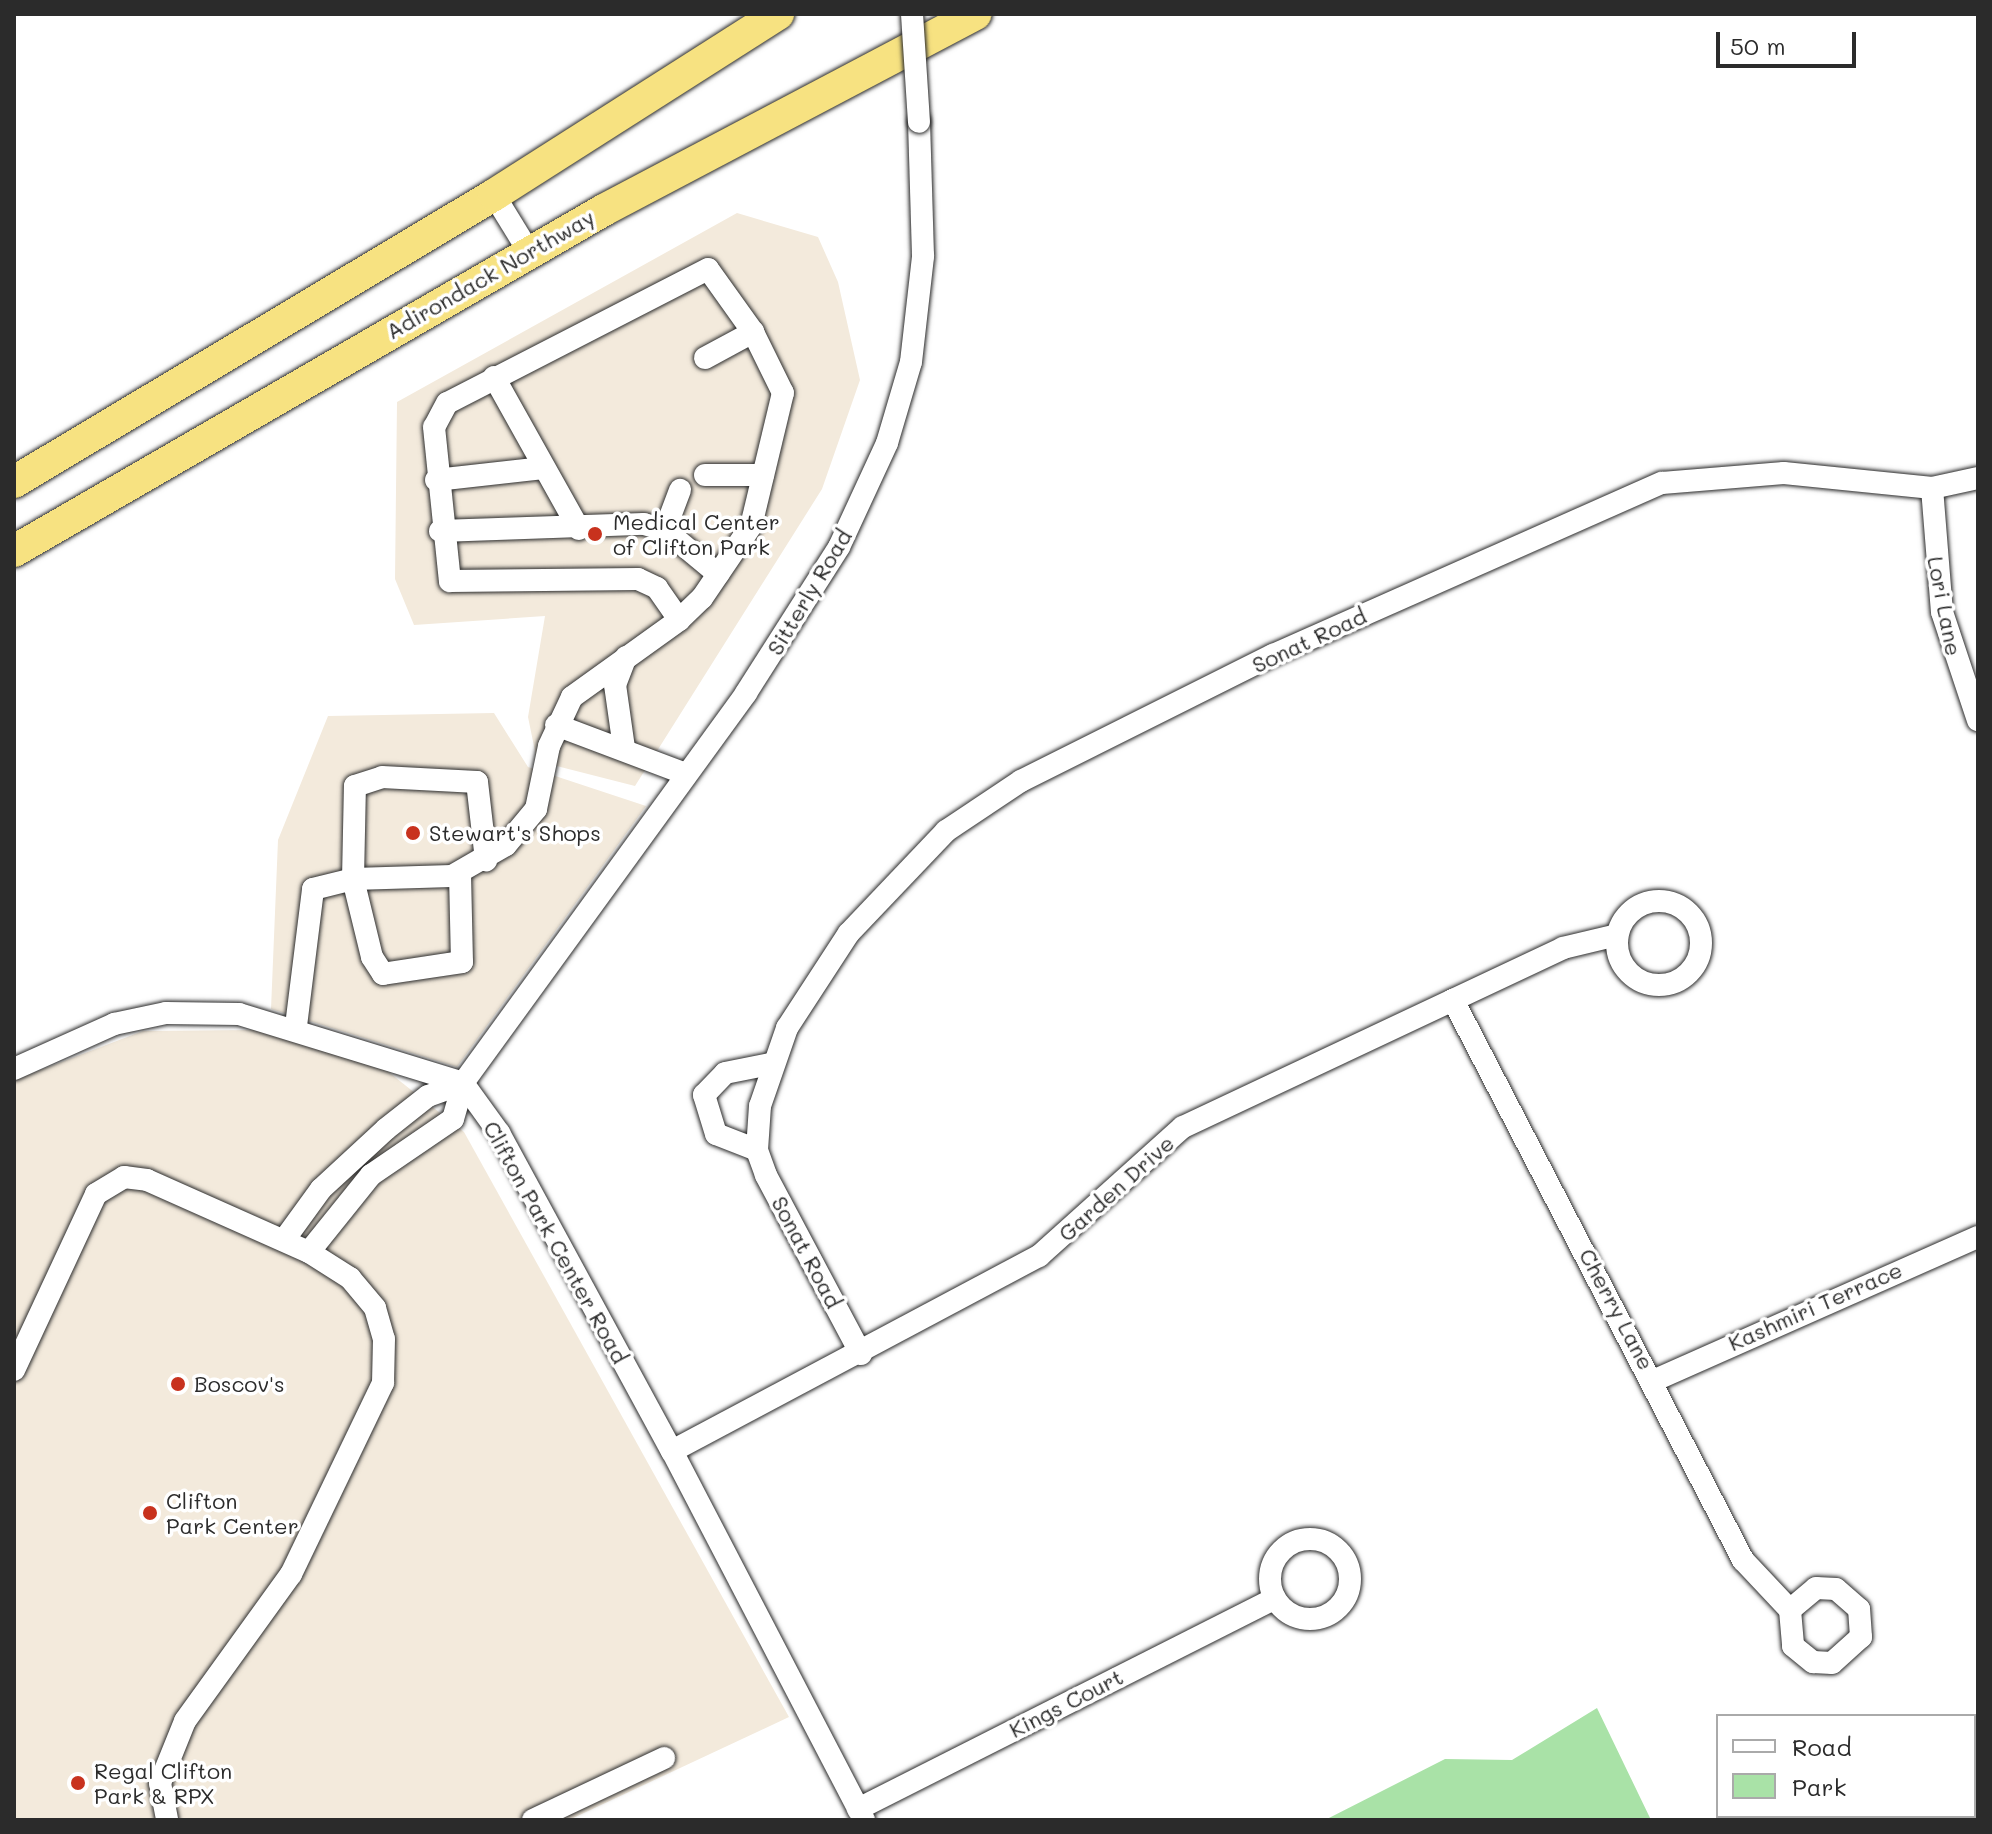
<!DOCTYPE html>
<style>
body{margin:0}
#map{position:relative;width:1992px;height:1834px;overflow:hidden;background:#fff;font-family:Mali,sans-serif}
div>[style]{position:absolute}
.built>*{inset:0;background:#f3eadc}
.green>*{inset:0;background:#a9e2a7}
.roads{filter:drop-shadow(0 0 2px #2b2b2b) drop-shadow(0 0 2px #2b2b2b)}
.minor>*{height:22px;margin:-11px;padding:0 11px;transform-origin:11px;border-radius:11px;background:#fff}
.minor>.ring{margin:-11px;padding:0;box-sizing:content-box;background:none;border:22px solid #fff;border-radius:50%}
.highway>*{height:32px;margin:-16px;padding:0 16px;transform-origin:16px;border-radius:16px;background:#f7e281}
.bridges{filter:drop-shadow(0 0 2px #2b2b2b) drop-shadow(0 0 2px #2b2b2b)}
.minor-bridge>*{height:22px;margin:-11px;padding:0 11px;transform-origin:11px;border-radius:11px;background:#fff}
.dots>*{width:22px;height:22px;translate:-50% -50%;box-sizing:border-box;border:4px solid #fff;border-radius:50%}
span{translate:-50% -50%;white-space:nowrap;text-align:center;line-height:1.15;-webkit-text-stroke:7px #fff;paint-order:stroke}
.street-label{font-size:22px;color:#2b2b2b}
.poi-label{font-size:22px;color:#2b2b2b}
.left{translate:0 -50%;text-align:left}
.frame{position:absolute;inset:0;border:16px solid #2b2b2b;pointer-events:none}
.legend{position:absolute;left:1716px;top:1714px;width:260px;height:104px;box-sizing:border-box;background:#fff;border:2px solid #aaa;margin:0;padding:10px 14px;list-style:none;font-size:24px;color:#2b2b2b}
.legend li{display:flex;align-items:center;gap:16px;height:40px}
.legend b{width:40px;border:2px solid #aaa}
.scale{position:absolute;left:1716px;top:32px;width:140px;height:36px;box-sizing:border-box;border:4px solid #2b2b2b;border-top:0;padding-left:10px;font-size:24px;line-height:28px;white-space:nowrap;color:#2b2b2b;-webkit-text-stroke:6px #fff;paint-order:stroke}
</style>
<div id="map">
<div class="built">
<i style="clip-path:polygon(737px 213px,818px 237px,838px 282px,860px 380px,822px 489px,635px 786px,537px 761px,528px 717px,545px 616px,414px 625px,395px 579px,397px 402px)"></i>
<i style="clip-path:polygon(494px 713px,528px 767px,646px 806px,457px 1067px,271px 1009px,278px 840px,328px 716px)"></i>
<i style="clip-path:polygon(258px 1030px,376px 1062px,464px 1132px,789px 1717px,569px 1820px,14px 1820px,14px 1080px,143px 1031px)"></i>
</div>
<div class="green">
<i style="clip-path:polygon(1597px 1708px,1651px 1820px,1325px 1820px,1445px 1759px,1512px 1760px)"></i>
</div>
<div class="roads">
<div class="minor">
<i style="left:494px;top:195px;width:67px;rotate:58.4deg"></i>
<i style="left:705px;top:358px;width:55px;rotate:-28.4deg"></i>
<i style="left:494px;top:377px;width:174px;rotate:60.8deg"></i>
<i style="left:705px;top:475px;width:58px"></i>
<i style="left:436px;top:480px;width:108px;rotate:-6.4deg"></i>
<i style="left:1932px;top:488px;width:124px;rotate:85.4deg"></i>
<i style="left:1942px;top:612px;width:114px;rotate:71.6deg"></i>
<i style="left:665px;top:530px;width:43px;rotate:-69.4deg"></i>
<i style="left:440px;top:531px;width:204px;rotate:-2deg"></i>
<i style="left:644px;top:524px;width:22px;rotate:16deg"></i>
<i style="left:665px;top:530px;width:69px;rotate:39.7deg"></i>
<i style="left:556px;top:725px;width:136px;rotate:20.7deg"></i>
<i style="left:624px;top:748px;width:64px;rotate:-98.1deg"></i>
<i style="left:615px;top:685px;width:30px;rotate:-69deg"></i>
<i style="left:460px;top:874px;width:88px;rotate:88.7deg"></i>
<i style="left:462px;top:962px;width:80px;rotate:171.4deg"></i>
<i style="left:383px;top:974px;width:20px;rotate:-123deg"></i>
<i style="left:372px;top:957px;width:80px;rotate:-103.7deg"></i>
<i style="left:353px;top:879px;width:93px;rotate:-88.8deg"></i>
<i style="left:355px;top:786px;width:28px;rotate:-18deg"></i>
<i style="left:382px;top:777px;width:95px;rotate:3deg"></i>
<i style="left:477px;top:782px;width:79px;rotate:83.4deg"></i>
<i class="ring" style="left:1617px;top:901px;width:62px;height:62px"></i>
<i style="left:1453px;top:1000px;width:631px;rotate:62.62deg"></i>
<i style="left:1743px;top:1560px;width:69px;rotate:46.8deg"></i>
<i style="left:1790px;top:1610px;width:36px;rotate:85deg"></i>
<i style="left:1793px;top:1646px;width:26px;rotate:39deg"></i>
<i style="left:1813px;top:1662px;width:19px;rotate:3deg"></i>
<i style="left:1832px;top:1663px;width:39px;rotate:-42deg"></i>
<i style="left:1861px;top:1637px;width:28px;rotate:-94deg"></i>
<i style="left:1859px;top:1609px;width:30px;rotate:-139deg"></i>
<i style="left:1836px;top:1589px;width:20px;rotate:-177deg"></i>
<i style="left:1816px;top:1588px;width:34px;rotate:140deg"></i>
<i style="left:296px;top:1026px;width:138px;rotate:-82.9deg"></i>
<i style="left:313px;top:889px;width:41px;rotate:-14deg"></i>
<i style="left:353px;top:879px;width:99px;rotate:-1.7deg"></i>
<i style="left:452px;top:876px;width:62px;rotate:-29.9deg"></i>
<i style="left:506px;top:845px;width:47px;rotate:-50.2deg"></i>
<i style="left:536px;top:809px;width:64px;rotate:-78.3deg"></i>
<i style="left:549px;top:746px;width:54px;rotate:-64.9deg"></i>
<i style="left:572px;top:697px;width:132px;rotate:-35.7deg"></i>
<i style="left:679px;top:620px;width:32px;rotate:-44deg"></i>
<i style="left:702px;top:598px;width:87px;rotate:-55.8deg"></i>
<i style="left:751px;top:526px;width:137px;rotate:-76.5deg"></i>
<i style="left:783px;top:393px;width:68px;rotate:-116.2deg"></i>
<i style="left:753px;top:332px;width:77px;rotate:-125.5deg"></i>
<i style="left:708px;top:269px;width:293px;rotate:152.8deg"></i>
<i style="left:447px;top:403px;width:27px;rotate:118deg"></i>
<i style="left:434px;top:427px;width:155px;rotate:84.1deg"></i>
<i style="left:450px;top:581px;width:188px;rotate:-0.6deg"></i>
<i style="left:638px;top:579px;width:21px;rotate:25deg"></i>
<i style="left:657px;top:588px;width:39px;rotate:55deg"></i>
<i style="left:14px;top:1069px;width:110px;rotate:-24.2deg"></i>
<i style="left:114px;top:1024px;width:53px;rotate:-11.9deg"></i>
<i style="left:166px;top:1013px;width:73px;rotate:0.8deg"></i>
<i style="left:239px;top:1014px;width:234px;rotate:17.1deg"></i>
<i style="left:463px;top:1083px;width:62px;rotate:54.2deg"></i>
<i style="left:499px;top:1133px;width:362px;rotate:61.5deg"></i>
<i style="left:672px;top:1451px;width:416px;rotate:62.5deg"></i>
<i style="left:757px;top:1150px;width:44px;rotate:-158.7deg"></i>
<i style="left:716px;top:1134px;width:41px;rotate:-107.1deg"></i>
<i style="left:704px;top:1095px;width:30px;rotate:-46deg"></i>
<i style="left:725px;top:1073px;width:46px;rotate:-11.3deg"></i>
<i style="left:284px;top:1240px;width:63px;rotate:-54deg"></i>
<i style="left:321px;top:1189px;width:88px;rotate:-42.7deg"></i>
<i style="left:386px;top:1129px;width:53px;rotate:-38.2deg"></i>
<i style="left:428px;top:1096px;width:37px;rotate:-20deg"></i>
<i style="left:309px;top:1252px;width:99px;rotate:-51.2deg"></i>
<i style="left:371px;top:1175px;width:99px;rotate:-34.3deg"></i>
<i style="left:453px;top:1119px;width:37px;rotate:-74deg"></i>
<i style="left:463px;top:1083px;width:482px;rotate:-54deg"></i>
<i style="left:746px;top:693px;width:173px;rotate:-57.5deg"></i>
<i style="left:839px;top:547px;width:115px;rotate:-65.2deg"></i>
<i style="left:887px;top:443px;width:84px;rotate:-73.5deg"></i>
<i style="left:911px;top:362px;width:107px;rotate:-83.5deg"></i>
<i style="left:923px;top:256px;width:134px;rotate:-91.7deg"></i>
<i style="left:861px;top:1354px;width:203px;rotate:-118deg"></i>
<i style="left:766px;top:1175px;width:27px;rotate:-110deg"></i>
<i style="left:757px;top:1150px;width:44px;rotate:-86.1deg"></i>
<i style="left:760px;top:1106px;width:83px;rotate:-70.9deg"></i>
<i style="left:787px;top:1028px;width:113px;rotate:-56.9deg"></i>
<i style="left:849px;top:933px;width:141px;rotate:-46.4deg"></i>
<i style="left:946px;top:831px;width:90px;rotate:-33.7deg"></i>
<i style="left:1021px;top:781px;width:282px;rotate:-26.6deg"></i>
<i style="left:1273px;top:655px;width:425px;rotate:-23.9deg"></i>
<i style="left:1662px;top:483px;width:122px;rotate:-4.7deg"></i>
<i style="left:1784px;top:473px;width:149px;rotate:5.8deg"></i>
<i style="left:1932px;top:488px;width:47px;rotate:-12.3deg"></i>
<i style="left:14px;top:1370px;width:194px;rotate:-65deg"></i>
<i style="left:96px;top:1194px;width:33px;rotate:-31deg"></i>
<i style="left:124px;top:1177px;width:23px;rotate:7deg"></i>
<i style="left:147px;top:1180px;width:177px;rotate:24deg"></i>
<i style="left:309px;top:1252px;width:49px;rotate:32.4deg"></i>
<i style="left:350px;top:1278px;width:39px;rotate:50deg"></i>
<i style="left:375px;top:1308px;width:32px;rotate:74deg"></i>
<i style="left:384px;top:1339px;width:44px;rotate:91.3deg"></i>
<i style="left:383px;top:1383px;width:212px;rotate:115.7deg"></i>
<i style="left:291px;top:1574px;width:181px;rotate:125.8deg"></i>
<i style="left:185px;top:1721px;width:67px;rotate:112deg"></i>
<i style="left:160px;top:1783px;width:38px;rotate:79deg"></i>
<i style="left:1655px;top:1380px;width:353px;rotate:-23.9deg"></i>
<i style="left:672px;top:1451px;width:416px;rotate:-28deg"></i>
<i style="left:1039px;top:1256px;width:193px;rotate:-41.9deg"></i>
<i style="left:1183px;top:1127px;width:420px;rotate:-25.2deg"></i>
<i style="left:1563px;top:948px;width:56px;rotate:-13.5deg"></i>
<i class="ring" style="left:1270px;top:1539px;width:58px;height:58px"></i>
<i style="left:858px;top:1809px;width:467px;rotate:-26.8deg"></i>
<i style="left:533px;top:1820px;width:145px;rotate:-25.3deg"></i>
</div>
<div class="highway">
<i style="left:14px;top:482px;width:559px;rotate:-30.88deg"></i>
<i style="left:494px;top:195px;width:337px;rotate:-32.5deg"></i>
<i style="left:14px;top:551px;width:681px;rotate:-30.03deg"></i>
<i style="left:604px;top:210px;width:420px;rotate:-27.8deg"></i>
</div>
</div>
<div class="bridges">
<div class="minor-bridge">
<i style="left:912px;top:14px;width:108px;rotate:86.3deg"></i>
</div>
</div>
<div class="dots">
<i style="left:595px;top:534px;background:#c8321e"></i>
<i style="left:413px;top:833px;background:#c8321e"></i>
<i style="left:178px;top:1384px;background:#c8321e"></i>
<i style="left:150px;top:1513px;background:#c8321e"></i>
<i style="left:78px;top:1783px;background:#c8321e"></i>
</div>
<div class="street-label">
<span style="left:490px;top:274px;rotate:-30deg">Adirondack Northway</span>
<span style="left:809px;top:592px;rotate:-59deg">Sitterly Road</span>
<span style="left:1945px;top:606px;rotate:79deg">Lori Lane</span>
<span style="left:1309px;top:640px;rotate:-25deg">Sonat Road</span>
<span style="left:1116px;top:1188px;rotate:-42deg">Garden Drive</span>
<span style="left:556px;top:1242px;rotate:61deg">Clifton Park Center Road</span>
<span style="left:807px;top:1252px;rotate:62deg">Sonat Road</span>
<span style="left:1815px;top:1306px;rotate:-24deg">Kashmiri Terrace</span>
<span style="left:1617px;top:1309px;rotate:62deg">Cherry Lane</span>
<span style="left:1066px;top:1703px;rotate:-27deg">Kings Court</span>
</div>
<div class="poi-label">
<span class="left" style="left:613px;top:534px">Medical Center<br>of Clifton Park</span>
<span class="left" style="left:429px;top:833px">Stewart's Shops</span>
<span class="left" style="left:194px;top:1384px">Boscov's</span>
<span class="left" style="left:166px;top:1513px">Clifton<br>Park Center</span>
<span class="left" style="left:94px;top:1783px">Regal Clifton<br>Park &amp; RPX</span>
</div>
<div class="frame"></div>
<ul class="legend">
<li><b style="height:10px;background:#fff"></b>Road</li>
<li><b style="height:22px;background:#a9e2a7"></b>Park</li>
</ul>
<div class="scale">50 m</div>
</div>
